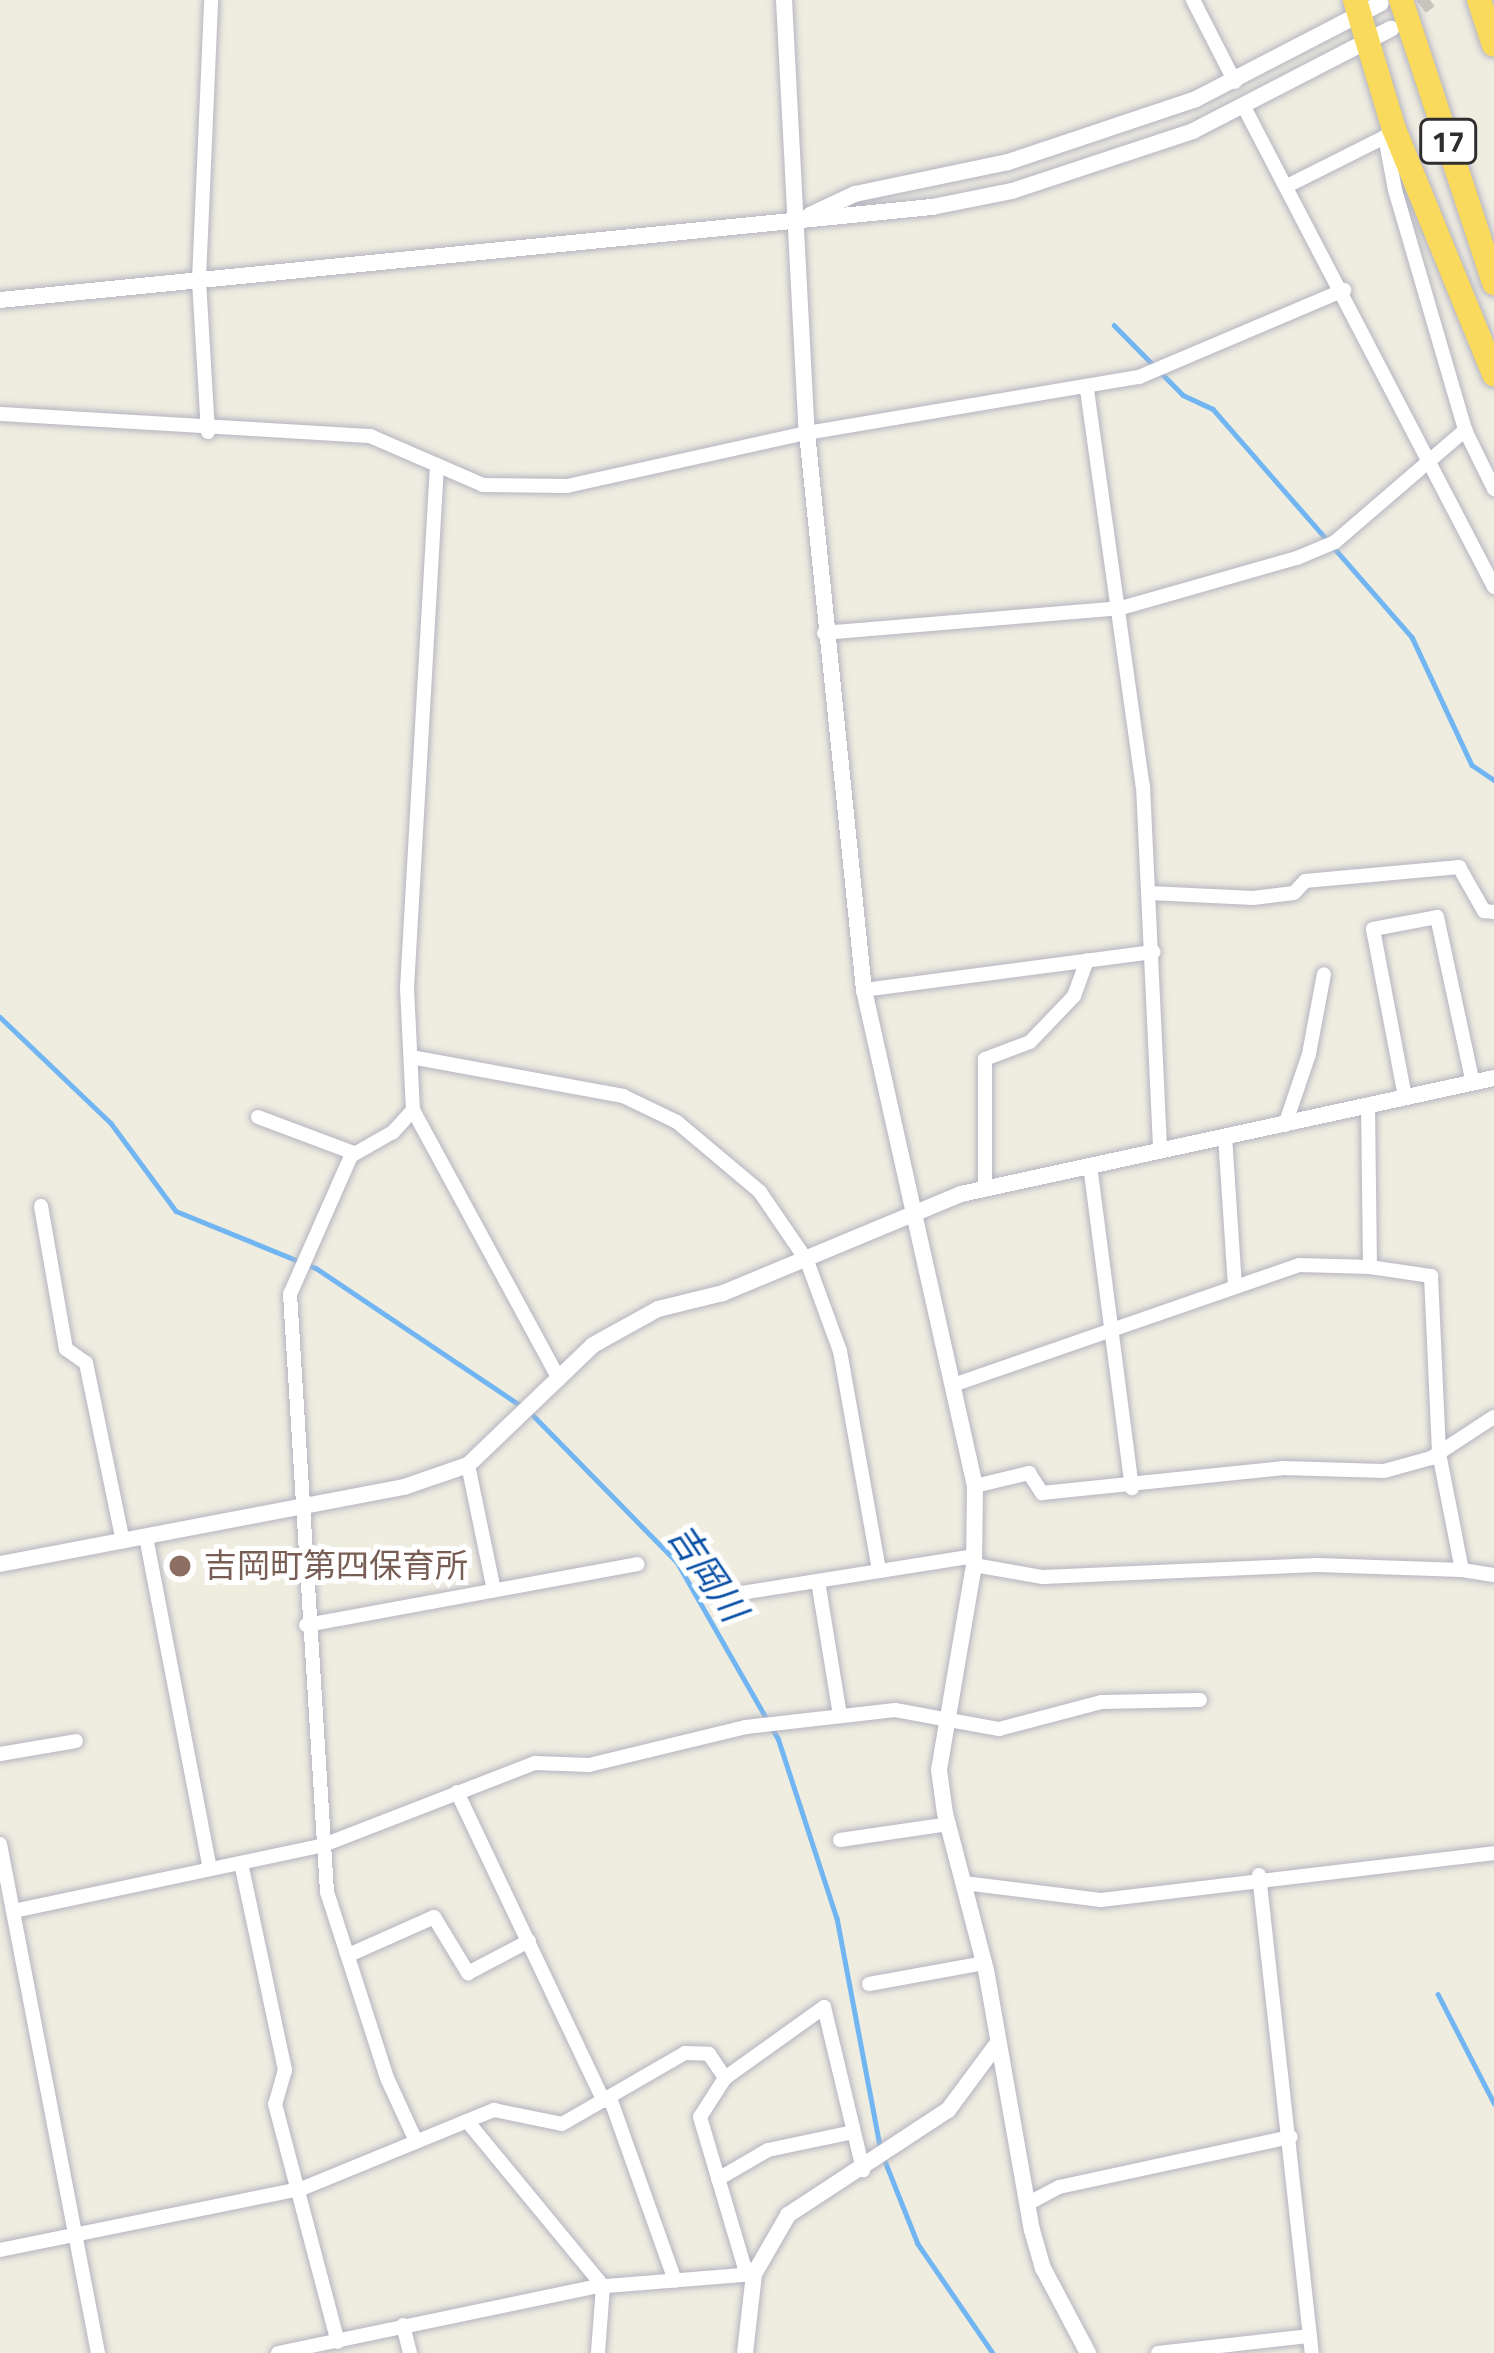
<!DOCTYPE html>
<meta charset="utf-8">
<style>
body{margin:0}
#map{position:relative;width:1494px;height:2353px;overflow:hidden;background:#efece0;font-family:"Titillium Web","Noto Sans JP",sans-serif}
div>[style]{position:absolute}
.stream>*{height:4.5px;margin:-2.25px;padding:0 2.25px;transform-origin:2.25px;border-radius:2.25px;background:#71b6f3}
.tertiary-tunnel>*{height:16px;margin-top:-8px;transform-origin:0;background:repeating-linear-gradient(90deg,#c8c6bc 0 16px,transparent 0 24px)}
.roads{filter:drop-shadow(0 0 3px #b4b4c1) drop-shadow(0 0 3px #b4b4c1)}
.minor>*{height:14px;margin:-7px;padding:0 7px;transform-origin:7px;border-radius:7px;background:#fff}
.tertiary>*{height:16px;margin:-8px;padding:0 8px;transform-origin:8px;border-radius:8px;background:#fff}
.trunk>*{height:24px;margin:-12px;padding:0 12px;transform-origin:12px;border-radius:12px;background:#fada5c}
.dots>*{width:33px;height:33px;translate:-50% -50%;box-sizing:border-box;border:6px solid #fff;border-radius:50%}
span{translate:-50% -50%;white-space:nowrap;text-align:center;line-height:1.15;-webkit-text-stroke:10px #fff;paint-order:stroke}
.shield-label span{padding:3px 9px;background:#fff;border:3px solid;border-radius:9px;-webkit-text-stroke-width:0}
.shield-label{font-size:30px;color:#2e2e2e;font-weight:700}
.education-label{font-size:33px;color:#785e54}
.left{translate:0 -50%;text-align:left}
.water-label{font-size:36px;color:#0950a6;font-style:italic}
</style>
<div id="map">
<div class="stream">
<i style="left:1114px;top:325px;width:98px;rotate:45.4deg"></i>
<i style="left:1183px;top:395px;width:33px;rotate:25deg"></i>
<i style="left:1213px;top:409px;width:303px;rotate:48.9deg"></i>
<i style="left:1412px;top:637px;width:141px;rotate:64.9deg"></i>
<i style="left:1472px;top:765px;width:27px;rotate:34deg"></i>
<i style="left:0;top:1017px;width:153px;rotate:43.7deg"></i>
<i style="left:111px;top:1123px;width:109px;rotate:53.5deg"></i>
<i style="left:176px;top:1211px;width:151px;rotate:22.2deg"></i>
<i style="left:316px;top:1268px;width:246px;rotate:33.9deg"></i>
<i style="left:530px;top:1412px;width:210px;rotate:45.6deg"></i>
<i style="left:677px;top:1562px;width:203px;rotate:60.2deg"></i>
<i style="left:778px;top:1738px;width:189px;rotate:71.9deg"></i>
<i style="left:837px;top:1918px;width:236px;rotate:79.3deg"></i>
<i style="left:1438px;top:1994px;width:123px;rotate:62.8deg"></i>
<i style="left:885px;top:2161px;width:89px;rotate:68.3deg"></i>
<i style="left:918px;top:2244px;width:132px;rotate:55.5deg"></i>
</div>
<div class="tertiary-tunnel">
<i style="left:1402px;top:21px;width:35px;rotate:-37deg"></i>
</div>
<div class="roads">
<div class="minor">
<i style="left:1193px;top:0;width:92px;rotate:62.9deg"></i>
<i style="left:1245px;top:109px;width:539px;rotate:62.48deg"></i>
<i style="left:1394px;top:129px;width:12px;rotate:138deg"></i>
<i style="left:1385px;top:137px;width:54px;rotate:79.3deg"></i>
<i style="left:1395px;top:190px;width:250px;rotate:73.7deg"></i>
<i style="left:1465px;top:430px;width:66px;rotate:63.8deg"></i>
<i style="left:1289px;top:185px;width:107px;rotate:-26.6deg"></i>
<i style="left:1087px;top:390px;width:400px;rotate:82deg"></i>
<i style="left:1143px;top:786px;width:364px;rotate:87.3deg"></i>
<i style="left:0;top:414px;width:371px;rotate:3.4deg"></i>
<i style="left:370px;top:436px;width:123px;rotate:23.4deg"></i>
<i style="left:483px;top:485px;width:84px;rotate:0.7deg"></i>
<i style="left:567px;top:486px;width:246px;rotate:-12.5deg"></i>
<i style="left:807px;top:433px;width:337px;rotate:-9.6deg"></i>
<i style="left:1139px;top:377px;width:223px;rotate:-23deg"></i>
<i style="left:208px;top:432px;width:153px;rotate:-93.4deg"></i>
<i style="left:199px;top:279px;width:279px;rotate:-87.5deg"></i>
<i style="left:437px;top:465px;width:524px;rotate:93.28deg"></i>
<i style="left:407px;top:988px;width:122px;rotate:87.2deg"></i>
<i style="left:413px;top:1110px;width:306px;rotate:61.5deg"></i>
<i style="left:824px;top:633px;width:298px;rotate:-4.8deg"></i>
<i style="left:1121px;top:608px;width:183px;rotate:-15.9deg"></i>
<i style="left:1297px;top:558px;width:41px;rotate:-22.8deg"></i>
<i style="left:1335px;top:542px;width:172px;rotate:-40.7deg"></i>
<i style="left:1150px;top:893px;width:103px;rotate:2.8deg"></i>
<i style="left:1253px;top:898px;width:41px;rotate:-7deg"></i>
<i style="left:1294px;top:893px;width:16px;rotate:-47deg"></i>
<i style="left:1305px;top:881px;width:155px;rotate:-5.2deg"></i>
<i style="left:1459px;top:867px;width:51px;rotate:60.4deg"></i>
<i style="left:1484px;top:911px;width:10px;rotate:6deg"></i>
<i style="left:864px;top:990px;width:292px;rotate:-7.5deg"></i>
<i style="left:411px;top:1057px;width:216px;rotate:10.4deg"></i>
<i style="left:623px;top:1096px;width:60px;rotate:25.7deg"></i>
<i style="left:677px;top:1122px;width:109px;rotate:40.1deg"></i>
<i style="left:760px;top:1192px;width:83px;rotate:55.7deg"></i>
<i style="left:807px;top:1261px;width:96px;rotate:69.9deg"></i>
<i style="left:840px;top:1351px;width:223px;rotate:79.9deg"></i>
<i style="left:1405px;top:1097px;width:171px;rotate:-100.8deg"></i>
<i style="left:1373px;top:929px;width:65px;rotate:-10.6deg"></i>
<i style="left:1437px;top:917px;width:170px;rotate:77.8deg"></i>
<i style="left:413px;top:1110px;width:30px;rotate:132deg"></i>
<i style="left:393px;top:1132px;width:48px;rotate:150.3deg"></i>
<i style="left:351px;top:1156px;width:151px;rotate:113.8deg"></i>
<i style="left:290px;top:1294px;width:599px;rotate:86.46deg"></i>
<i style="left:327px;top:1892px;width:195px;rotate:72.1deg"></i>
<i style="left:387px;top:2078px;width:69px;rotate:65.3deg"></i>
<i style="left:258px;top:1117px;width:103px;rotate:20.6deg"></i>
<i style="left:1285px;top:1125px;width:75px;rotate:-71.3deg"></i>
<i style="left:1309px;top:1054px;width:81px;rotate:-79.4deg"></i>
<i style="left:1225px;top:1136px;width:150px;rotate:86.2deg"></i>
<i style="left:1090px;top:1165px;width:326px;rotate:82.6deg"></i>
<i style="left:985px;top:1188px;width:129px;rotate:-90deg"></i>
<i style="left:985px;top:1059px;width:48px;rotate:-20.7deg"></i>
<i style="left:1030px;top:1042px;width:64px;rotate:-46.3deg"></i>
<i style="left:1074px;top:996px;width:38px;rotate:-70deg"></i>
<i style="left:41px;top:1206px;width:145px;rotate:80.1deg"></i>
<i style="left:66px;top:1349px;width:24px;rotate:35deg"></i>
<i style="left:86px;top:1363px;width:182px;rotate:78.3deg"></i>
<i style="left:1370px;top:1267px;width:62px;rotate:8.4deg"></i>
<i style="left:1431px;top:1276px;width:177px;rotate:87.4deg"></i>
<i style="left:1439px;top:1453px;width:119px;rotate:78.9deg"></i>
<i style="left:1462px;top:1570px;width:32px;rotate:9deg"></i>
<i style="left:953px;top:1385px;width:366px;rotate:-19.1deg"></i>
<i style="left:1299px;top:1265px;width:71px;rotate:1.6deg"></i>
<i style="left:1370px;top:1267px;width:161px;rotate:-90.7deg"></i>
<i style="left:468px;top:1465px;width:128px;rotate:78.3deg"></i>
<i style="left:975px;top:1486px;width:56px;rotate:-13.5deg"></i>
<i style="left:1029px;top:1473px;width:24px;rotate:57deg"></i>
<i style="left:1042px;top:1493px;width:241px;rotate:-5.9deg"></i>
<i style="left:1282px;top:1468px;width:102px;rotate:1.7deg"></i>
<i style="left:1384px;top:1471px;width:49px;rotate:-15.5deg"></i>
<i style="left:1431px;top:1458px;width:75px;rotate:-33.1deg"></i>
<i style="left:146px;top:1537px;width:338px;rotate:79.1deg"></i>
<i style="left:974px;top:1565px;width:70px;rotate:9.9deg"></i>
<i style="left:1043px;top:1577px;width:274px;rotate:-2.5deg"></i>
<i style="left:1317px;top:1565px;width:145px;rotate:2deg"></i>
<i style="left:818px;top:1581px;width:137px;rotate:80.7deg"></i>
<i style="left:722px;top:1596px;width:255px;rotate:-9deg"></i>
<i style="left:306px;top:1625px;width:337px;rotate:-10.4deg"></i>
<i style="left:0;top:1754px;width:77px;rotate:-9.7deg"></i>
<i style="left:457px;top:1792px;width:342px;rotate:64.6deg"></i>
<i style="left:840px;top:1840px;width:109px;rotate:-8.4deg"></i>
<i style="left:0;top:1844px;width:518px;rotate:79.1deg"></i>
<i style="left:241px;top:1863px;width:212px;rotate:78deg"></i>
<i style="left:285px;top:2070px;width:35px;rotate:106deg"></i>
<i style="left:275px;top:2104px;width:246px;rotate:75.2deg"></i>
<i style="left:1259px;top:1875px;width:481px;rotate:83.7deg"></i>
<i style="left:964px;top:1883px;width:138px;rotate:7.1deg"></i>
<i style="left:1101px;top:1900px;width:396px;rotate:-6.8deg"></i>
<i style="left:14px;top:1911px;width:314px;rotate:-12deg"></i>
<i style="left:321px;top:1846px;width:230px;rotate:-21.2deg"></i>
<i style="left:535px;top:1763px;width:54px;rotate:2.1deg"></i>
<i style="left:589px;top:1765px;width:162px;rotate:-13.6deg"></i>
<i style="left:746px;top:1727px;width:150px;rotate:-6.5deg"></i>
<i style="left:895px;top:1710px;width:106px;rotate:10.4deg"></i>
<i style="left:999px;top:1729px;width:106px;rotate:-14.8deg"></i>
<i style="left:1101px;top:1702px;width:99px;rotate:-1.2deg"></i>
<i style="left:351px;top:1954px;width:91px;rotate:-24deg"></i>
<i style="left:434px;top:1917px;width:66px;rotate:58.7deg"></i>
<i style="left:468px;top:1973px;width:69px;rotate:-27.7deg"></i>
<i style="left:869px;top:1984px;width:118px;rotate:-10.3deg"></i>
<i style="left:725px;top:2078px;width:122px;rotate:-35.6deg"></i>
<i style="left:824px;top:2007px;width:168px;rotate:76.5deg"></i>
<i style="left:610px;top:2098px;width:194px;rotate:70.4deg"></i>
<i style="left:467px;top:2121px;width:214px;rotate:50.5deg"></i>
<i style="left:603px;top:2286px;width:67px;rotate:94.3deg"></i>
<i style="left:718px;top:2179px;width:58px;rotate:-30.1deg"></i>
<i style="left:768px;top:2150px;width:83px;rotate:-11.9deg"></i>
<i style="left:1027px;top:2204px;width:36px;rotate:-28deg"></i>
<i style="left:1059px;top:2187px;width:237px;rotate:-12.2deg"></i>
<i style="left:0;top:2250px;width:307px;rotate:-11.5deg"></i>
<i style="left:301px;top:2189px;width:209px;rotate:-22.3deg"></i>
<i style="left:494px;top:2110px;width:69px;rotate:11.6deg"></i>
<i style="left:562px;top:2124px;width:142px;rotate:-30deg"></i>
<i style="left:685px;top:2053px;width:24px;rotate:2deg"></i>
<i style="left:709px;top:2054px;width:29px;rotate:56deg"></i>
<i style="left:725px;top:2078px;width:46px;rotate:122.7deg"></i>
<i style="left:700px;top:2117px;width:155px;rotate:73.5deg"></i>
<i style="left:744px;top:2266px;width:13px;rotate:39deg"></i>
<i style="left:403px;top:2325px;width:29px;rotate:76deg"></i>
<i style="left:278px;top:2353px;width:323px;rotate:-11.8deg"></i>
<i style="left:594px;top:2287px;width:161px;rotate:-4.6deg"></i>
<i style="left:1158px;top:2353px;width:153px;rotate:-6.4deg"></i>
</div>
<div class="tertiary">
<i style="left:784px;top:0;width:434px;rotate:87deg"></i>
<i style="left:807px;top:433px;width:560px;rotate:84.16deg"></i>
<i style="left:864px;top:990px;width:508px;rotate:77.39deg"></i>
<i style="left:975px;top:1486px;width:79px;rotate:90.7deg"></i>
<i style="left:974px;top:1565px;width:208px;rotate:99.7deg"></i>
<i style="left:939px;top:1770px;width:43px;rotate:82.1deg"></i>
<i style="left:945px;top:1813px;width:162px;rotate:75.4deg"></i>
<i style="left:986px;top:1970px;width:264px;rotate:80deg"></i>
<i style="left:1032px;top:2230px;width:40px;rotate:74deg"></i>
<i style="left:1043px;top:2268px;width:96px;rotate:62.1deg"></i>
<i style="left:810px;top:215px;width:50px;rotate:-25deg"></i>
<i style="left:855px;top:194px;width:156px;rotate:-11.8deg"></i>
<i style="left:1008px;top:162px;width:198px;rotate:-18.5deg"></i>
<i style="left:1196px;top:99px;width:208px;rotate:-27.4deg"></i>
<i style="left:0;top:300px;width:937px;rotate:-5.7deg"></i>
<i style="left:932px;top:207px;width:82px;rotate:-11.3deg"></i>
<i style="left:1012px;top:191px;width:191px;rotate:-18.3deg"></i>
<i style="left:1193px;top:131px;width:223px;rotate:-27.3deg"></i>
<i style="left:0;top:1564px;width:411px;rotate:-10.8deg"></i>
<i style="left:404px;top:1487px;width:68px;rotate:-19deg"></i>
<i style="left:468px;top:1465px;width:173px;rotate:-43.8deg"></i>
<i style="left:593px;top:1345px;width:74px;rotate:-29deg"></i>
<i style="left:658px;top:1309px;width:67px;rotate:-13.8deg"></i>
<i style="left:723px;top:1293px;width:258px;rotate:-22.6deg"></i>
<i style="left:961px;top:1194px;width:545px;rotate:-12.28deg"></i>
<i style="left:745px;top:2353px;width:80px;rotate:-83.5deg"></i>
<i style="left:754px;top:2274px;width:68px;rotate:-60deg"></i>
<i style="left:788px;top:2215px;width:191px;rotate:-33.3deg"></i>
<i style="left:948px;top:2110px;width:82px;rotate:-53.4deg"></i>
</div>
<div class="trunk">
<i style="left:1355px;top:0;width:135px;rotate:73.2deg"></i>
<i style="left:1394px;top:129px;width:265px;rotate:67.8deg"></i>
<i style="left:1401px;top:0;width:298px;rotate:71.8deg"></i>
<i style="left:1479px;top:0;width:47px;rotate:71.6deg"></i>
</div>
</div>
<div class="dots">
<i style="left:180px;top:1566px;background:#8d6e63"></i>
</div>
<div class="shield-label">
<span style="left:1448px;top:141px">17</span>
</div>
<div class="education-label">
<span class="left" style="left:204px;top:1566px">吉岡町第四保育所</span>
</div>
<div class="water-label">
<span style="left:708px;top:1572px;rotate:56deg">吉岡川</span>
</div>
</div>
